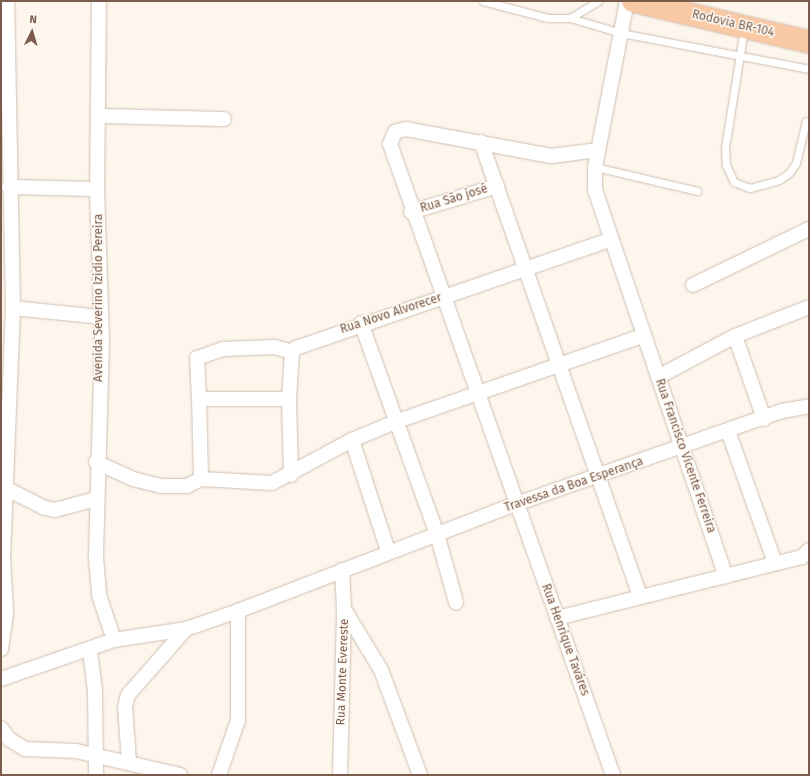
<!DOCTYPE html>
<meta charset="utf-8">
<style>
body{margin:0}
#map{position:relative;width:810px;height:776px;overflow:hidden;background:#fdf6ec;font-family:"Fira Sans",sans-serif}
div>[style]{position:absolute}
.roads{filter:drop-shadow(0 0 1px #d1beb0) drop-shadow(0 0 1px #d1beb0)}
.service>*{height:7px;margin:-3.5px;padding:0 3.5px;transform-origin:3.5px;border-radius:3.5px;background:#fff}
.minor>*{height:14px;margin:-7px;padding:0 7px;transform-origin:7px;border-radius:7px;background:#fff}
.trunk>*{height:22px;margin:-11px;padding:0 11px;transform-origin:11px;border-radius:11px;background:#f9c8a4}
span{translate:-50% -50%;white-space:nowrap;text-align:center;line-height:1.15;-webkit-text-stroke:3px #fffaf3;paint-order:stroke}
.street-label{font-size:12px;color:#7a5c4d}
.frame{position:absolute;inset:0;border:2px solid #7a5c4d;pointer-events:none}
.north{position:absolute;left:12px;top:12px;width:40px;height:40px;-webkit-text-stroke:3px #fffaf3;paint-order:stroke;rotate:5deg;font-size:11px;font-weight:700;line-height:16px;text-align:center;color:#7a5c4d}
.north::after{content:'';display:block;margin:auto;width:14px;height:18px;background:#7a5c4d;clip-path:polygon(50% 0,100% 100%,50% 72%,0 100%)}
</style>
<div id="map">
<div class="roads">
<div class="service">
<i style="left:483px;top:1px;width:67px;rotate:14.7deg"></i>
<i style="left:548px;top:18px;width:22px"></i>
<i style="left:570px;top:18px;width:33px;rotate:-31deg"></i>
<i style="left:570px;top:18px;width:53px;rotate:16.4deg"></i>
<i style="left:621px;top:33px;width:191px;rotate:10.8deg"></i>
<i style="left:744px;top:29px;width:121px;rotate:99.1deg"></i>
<i style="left:725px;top:148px;width:17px;rotate:87deg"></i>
<i style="left:726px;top:165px;width:19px;rotate:65deg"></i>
<i style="left:734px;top:182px;width:17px;rotate:21deg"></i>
<i style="left:750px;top:188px;width:30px;rotate:-15deg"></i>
<i style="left:779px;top:180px;width:12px;rotate:-35deg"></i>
<i style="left:789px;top:173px;width:12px;rotate:-55deg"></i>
<i style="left:796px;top:163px;width:43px;rotate:-76.6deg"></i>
<i style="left:595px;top:167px;width:105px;rotate:13.2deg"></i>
</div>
<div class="minor">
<i style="left:99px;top:1px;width:188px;rotate:90.6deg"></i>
<i style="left:97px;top:189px;width:152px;rotate:88.1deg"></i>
<i style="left:102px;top:341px;width:217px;rotate:91.6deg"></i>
<i style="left:96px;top:558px;width:37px;rotate:85deg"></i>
<i style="left:99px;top:595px;width:47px;rotate:71.6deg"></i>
<i style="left:627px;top:1px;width:169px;rotate:100.9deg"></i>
<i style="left:595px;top:167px;width:23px;rotate:90deg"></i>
<i style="left:595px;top:190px;width:408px;rotate:71.3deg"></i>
<i style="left:100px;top:116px;width:124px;rotate:1.4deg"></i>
<i style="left:481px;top:142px;width:480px;rotate:70.7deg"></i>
<i style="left:598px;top:150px;width:47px;rotate:172.7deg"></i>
<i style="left:551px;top:156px;width:147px;rotate:-169.5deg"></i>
<i style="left:406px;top:129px;width:11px;rotate:165deg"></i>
<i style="left:395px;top:132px;width:13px;rotate:113deg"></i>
<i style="left:390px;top:144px;width:669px;rotate:70.54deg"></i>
<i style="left:9px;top:187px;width:88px;rotate:1.3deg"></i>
<i style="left:411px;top:212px;width:90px;rotate:-16.8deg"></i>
<i style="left:693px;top:285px;width:129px;rotate:-25.8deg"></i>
<i style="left:13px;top:308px;width:88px;rotate:5.8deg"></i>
<i style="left:361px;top:323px;width:224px;rotate:70.2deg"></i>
<i style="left:437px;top:534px;width:71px;rotate:74.4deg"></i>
<i style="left:735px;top:336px;width:88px;rotate:70.7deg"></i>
<i style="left:658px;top:377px;width:87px;rotate:-28deg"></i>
<i style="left:735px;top:336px;width:79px;rotate:-21.4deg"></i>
<i style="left:199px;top:399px;width:41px;rotate:-92.8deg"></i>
<i style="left:197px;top:358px;width:28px;rotate:-19deg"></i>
<i style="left:223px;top:349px;width:52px;rotate:-2.2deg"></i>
<i style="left:275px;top:347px;width:18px;rotate:16deg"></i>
<i style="left:728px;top:431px;width:140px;rotate:70.4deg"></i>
<i style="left:352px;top:440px;width:117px;rotate:72deg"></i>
<i style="left:96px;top:462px;width:41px;rotate:24.7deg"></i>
<i style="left:133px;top:479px;width:29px;rotate:14deg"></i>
<i style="left:161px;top:486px;width:26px"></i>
<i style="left:187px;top:486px;width:16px;rotate:-27deg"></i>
<i style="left:201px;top:479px;width:71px;rotate:3.2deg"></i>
<i style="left:272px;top:483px;width:91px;rotate:-28.3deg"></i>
<i style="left:352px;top:440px;width:47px;rotate:-22.7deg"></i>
<i style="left:395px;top:422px;width:262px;rotate:-19.2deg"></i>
<i style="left:291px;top:475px;width:76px;rotate:-91.5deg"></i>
<i style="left:289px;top:399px;width:47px;rotate:-86.3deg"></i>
<i style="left:292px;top:352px;width:6px;rotate:-45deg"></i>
<i style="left:296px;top:348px;width:331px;rotate:-19deg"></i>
<i style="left:201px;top:479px;width:80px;rotate:-91.4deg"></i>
<i style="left:199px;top:399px;width:90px"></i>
<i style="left:1px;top:486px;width:49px;rotate:26.6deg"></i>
<i style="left:45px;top:508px;width:10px;rotate:11deg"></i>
<i style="left:55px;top:510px;width:42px;rotate:-15deg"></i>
<i style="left:344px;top:609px;width:71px;rotate:58.8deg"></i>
<i style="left:381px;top:670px;width:112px;rotate:69.6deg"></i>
<i style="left:557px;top:618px;width:252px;rotate:-14deg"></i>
<i style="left:802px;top:557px;width:10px;rotate:-45deg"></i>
<i style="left:1px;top:649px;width:37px;rotate:-82deg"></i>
<i style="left:6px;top:612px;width:55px;rotate:-93.1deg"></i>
<i style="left:3px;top:557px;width:249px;rotate:-87.7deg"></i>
<i style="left:13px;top:308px;width:307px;rotate:-91.1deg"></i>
<i style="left:90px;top:651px;width:40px;rotate:82.9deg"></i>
<i style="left:95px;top:691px;width:84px;rotate:89.3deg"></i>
<i style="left:1px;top:679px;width:120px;rotate:-19deg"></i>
<i style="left:114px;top:640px;width:73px;rotate:-8.7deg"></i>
<i style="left:186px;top:629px;width:55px;rotate:-19.1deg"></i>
<i style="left:238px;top:611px;width:298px;rotate:-21.1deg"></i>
<i style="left:516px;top:504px;width:282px;rotate:-19.3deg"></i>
<i style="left:782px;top:411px;width:27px;rotate:-10deg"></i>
<i style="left:1px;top:728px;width:14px;rotate:54deg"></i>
<i style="left:9px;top:739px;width:19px;rotate:32deg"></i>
<i style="left:25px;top:749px;width:51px;rotate:2.2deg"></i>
<i style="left:76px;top:751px;width:107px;rotate:13deg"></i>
<i style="left:129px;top:761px;width:54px;rotate:-94.2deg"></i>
<i style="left:125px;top:707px;width:12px;rotate:-76deg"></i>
<i style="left:128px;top:695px;width:88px;rotate:-48.7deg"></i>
<i style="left:219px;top:775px;width:58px;rotate:-70.9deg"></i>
<i style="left:238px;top:720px;width:109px;rotate:-90deg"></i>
<i style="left:340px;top:775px;width:166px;rotate:-88.6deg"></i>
<i style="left:344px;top:609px;width:39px;rotate:-93deg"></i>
</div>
<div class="trunk">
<i style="left:633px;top:1px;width:181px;rotate:13.1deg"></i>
</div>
</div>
<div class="street-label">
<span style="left:733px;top:24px;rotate:13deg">Rodovia BR-104</span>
<span style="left:454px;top:199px;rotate:-17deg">Rua São josé</span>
<span style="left:99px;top:298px;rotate:-90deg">Avenida Severino Izidio Pereira</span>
<span style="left:391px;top:314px;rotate:-18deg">Rua Novo Alvorecer</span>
<span style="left:685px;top:456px;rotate:71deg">Rua Francisco Vicente Ferreira</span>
<span style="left:574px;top:485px;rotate:-19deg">Travessa da Boa Esperança</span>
<span style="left:565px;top:640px;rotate:70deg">Rua Henrique Taváres</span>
<span style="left:343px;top:672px;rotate:-88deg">Rua Monte Evereste</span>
</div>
<div class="frame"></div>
<div class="north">N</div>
</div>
